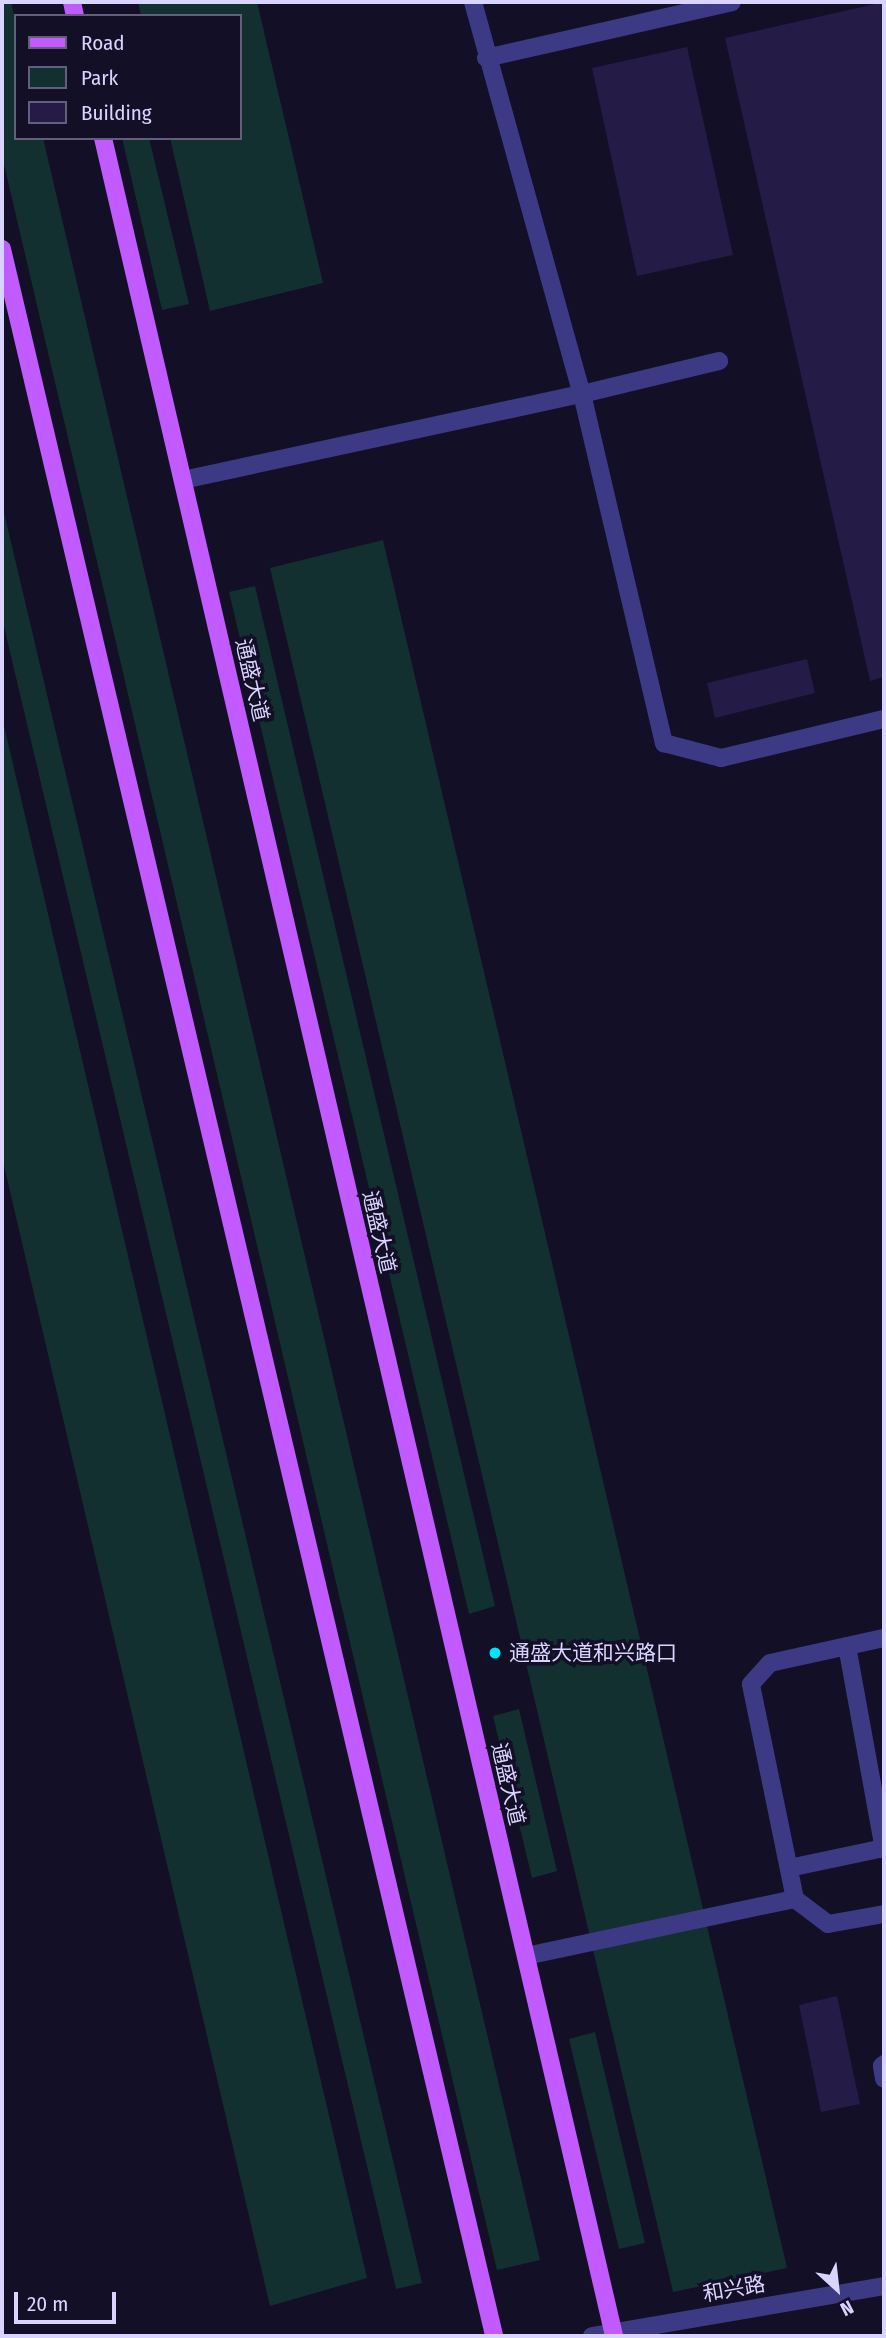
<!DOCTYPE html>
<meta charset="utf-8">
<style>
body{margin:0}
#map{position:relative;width:886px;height:2338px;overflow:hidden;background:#130f26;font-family:"Fira Sans Condensed","Noto Sans SC",sans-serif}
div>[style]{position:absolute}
.green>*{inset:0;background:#12302f}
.building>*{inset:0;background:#241b47}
.minor>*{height:18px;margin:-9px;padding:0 9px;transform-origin:9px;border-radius:9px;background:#3d3a85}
.major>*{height:18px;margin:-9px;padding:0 9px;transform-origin:9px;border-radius:9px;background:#c25bff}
.dots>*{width:19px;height:19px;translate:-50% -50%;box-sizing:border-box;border:4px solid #130f26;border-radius:50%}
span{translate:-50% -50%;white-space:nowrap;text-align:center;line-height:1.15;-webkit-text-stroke:7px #130f26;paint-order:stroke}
.street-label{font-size:21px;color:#d9d4ff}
.poi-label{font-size:21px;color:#d9d4ff}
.left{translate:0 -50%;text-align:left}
.frame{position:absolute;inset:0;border:4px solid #d9d4ff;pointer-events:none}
.legend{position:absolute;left:14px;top:14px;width:228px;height:126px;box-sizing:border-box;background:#130f26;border:2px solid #625e7d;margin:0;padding:9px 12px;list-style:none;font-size:21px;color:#d9d4ff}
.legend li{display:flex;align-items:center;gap:14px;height:35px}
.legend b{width:35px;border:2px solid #625e7d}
.north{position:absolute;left:802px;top:2254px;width:70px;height:70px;-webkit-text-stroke:5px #130f26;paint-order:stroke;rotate:153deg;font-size:19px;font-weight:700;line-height:28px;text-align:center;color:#d9d4ff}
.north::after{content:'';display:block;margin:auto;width:24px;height:32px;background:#d9d4ff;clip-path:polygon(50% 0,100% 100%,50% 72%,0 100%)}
.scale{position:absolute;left:14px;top:2292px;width:102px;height:32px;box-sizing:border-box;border:4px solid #d9d4ff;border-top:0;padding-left:9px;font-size:21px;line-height:24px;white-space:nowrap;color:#d9d4ff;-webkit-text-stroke:5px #130f26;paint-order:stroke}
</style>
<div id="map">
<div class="green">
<i style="clip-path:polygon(2px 2px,11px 2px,16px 24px,16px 138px,43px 138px,540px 2260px,497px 2270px,2px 156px)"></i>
<i style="clip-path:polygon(138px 2px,257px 2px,323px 283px,210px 311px,170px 138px,240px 138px,240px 16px,141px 16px)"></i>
<i style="clip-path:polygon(122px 138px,149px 138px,189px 304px,162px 310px)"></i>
<i style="clip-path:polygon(2px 504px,422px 2283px,396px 2289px,2px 618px)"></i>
<i style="clip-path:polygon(383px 540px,787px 2268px,673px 2292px,270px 568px)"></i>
<i style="clip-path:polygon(255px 586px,495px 1606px,469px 1614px,229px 592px)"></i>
<i style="clip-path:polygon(2px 717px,367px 2278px,270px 2306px,2px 1157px)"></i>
<i style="clip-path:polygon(519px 1709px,557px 1871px,532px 1878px,493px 1716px)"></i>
<i style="clip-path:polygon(595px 2032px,645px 2243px,619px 2249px,569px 2039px)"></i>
</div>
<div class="building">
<i style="clip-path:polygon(884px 2px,884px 677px,870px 681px,725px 38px)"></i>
<i style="clip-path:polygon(687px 47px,733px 255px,637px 276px,592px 68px)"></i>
<i style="clip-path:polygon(807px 659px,815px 693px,715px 718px,707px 683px)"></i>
<i style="clip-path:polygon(837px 1996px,860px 2104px,821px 2112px,799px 2005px)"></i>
</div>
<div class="minor">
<i style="left:473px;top:2px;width:407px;rotate:74.5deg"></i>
<i style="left:582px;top:394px;width:141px;rotate:-13.5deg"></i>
<i style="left:486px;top:58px;width:252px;rotate:-12.8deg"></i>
<i style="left:183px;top:480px;width:408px;rotate:-12.2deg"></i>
<i style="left:582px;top:394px;width:359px;rotate:76.8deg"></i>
<i style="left:664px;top:743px;width:59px;rotate:14.7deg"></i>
<i style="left:721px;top:758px;width:168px;rotate:-13.5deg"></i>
<i style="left:847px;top:1646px;width:207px;rotate:79.7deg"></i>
<i style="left:789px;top:1868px;width:97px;rotate:-11.9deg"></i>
<i style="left:795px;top:1899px;width:41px;rotate:37.1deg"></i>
<i style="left:828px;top:1924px;width:57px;rotate:-10.1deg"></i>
<i style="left:526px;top:1956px;width:275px;rotate:-12deg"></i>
<i style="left:795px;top:1899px;width:219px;rotate:-101.6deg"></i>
<i style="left:751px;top:1684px;width:28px;rotate:-48deg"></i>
<i style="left:770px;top:1663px;width:117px;rotate:-12.4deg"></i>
<i style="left:884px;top:2064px;width:3px;rotate:135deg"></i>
<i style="left:882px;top:2066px;width:13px;rotate:81deg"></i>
<i style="left:592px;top:2336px;width:296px;rotate:-9.7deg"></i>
</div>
<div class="major">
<i style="left:72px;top:2px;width:14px;rotate:78deg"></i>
<i style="left:103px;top:138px;width:2257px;rotate:76.91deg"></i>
<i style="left:2px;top:249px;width:2144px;rotate:76.73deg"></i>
</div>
<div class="dots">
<i style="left:495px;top:1653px;background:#00e5ff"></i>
</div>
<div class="street-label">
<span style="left:252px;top:680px;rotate:77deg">通盛大道</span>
<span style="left:379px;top:1232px;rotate:77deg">通盛大道</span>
<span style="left:508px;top:1784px;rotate:77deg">通盛大道</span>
<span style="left:734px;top:2289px;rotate:-10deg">和兴路</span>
</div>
<div class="poi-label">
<span class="left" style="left:509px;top:1653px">通盛大道和兴路口</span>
</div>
<div class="frame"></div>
<ul class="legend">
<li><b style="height:9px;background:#c25bff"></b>Road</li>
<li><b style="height:19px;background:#12302f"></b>Park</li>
<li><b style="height:19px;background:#241b47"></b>Building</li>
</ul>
<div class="north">N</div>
<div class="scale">20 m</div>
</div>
